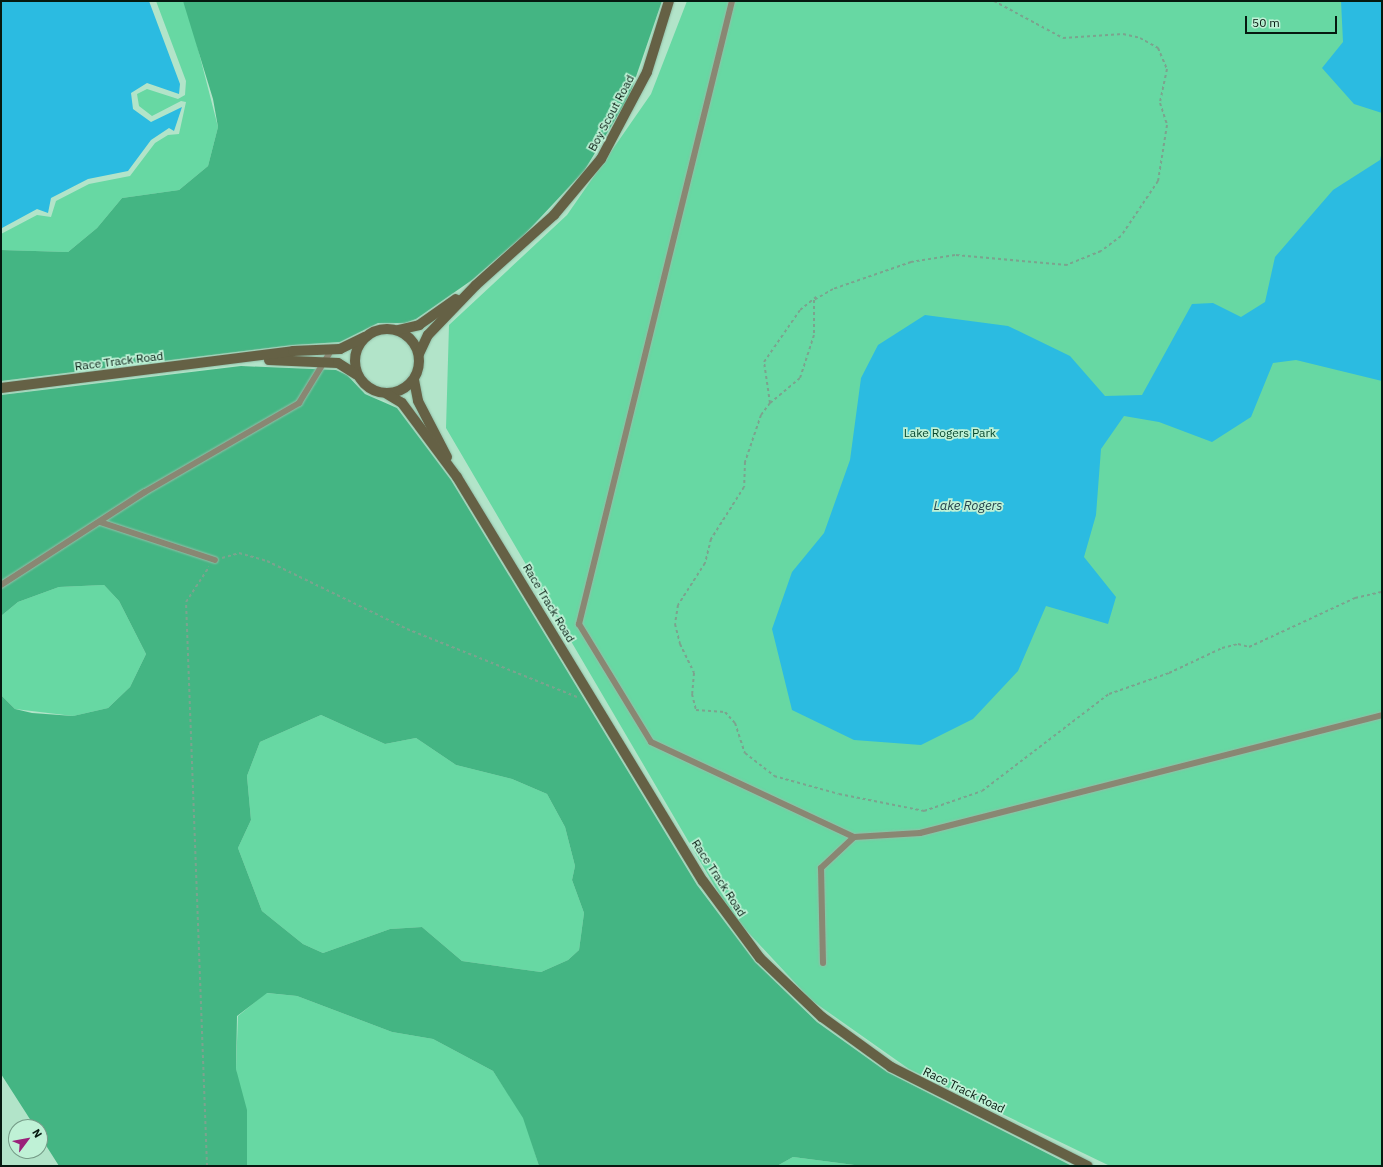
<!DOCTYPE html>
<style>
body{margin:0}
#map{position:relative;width:1383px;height:1167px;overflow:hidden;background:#b2e4c9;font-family:"IBM Plex Sans",sans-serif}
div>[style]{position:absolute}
.green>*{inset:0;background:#67d8a3}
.forest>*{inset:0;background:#44b583}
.water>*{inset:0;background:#2bbbe1}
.path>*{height:2px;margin-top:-1px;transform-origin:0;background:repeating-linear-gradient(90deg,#7ba38e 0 3px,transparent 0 6px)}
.roads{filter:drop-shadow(0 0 1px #93bfa8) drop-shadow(0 0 1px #93bfa8)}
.lane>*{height:6px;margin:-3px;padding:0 3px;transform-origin:3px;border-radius:3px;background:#898773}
.secondary>*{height:10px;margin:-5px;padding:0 5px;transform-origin:5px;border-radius:5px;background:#656145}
.secondary>.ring{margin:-5px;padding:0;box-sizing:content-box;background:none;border:10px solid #656145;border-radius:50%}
span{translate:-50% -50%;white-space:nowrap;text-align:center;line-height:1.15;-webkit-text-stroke:3.5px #bff1d6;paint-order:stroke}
.street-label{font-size:12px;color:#061910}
.park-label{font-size:12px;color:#094930}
.water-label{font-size:13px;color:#27434d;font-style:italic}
.frame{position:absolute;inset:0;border:2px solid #061910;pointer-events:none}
.north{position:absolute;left:8px;top:1119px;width:40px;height:40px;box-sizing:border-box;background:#bff1d6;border:1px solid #759b87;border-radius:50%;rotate:58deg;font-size:11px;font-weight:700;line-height:16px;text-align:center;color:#061910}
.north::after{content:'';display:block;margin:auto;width:14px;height:18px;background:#9a217a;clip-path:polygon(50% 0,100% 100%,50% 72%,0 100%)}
.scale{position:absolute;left:1245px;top:16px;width:92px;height:18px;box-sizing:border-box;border:2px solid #061910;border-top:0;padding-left:5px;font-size:12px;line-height:14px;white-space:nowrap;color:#061910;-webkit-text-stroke:3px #bff1d6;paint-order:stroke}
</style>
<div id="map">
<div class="green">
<i style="clip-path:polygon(156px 1px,183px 1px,188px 10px,218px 127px,208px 166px,179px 190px,122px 198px,97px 228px,68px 252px,1px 250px,1px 234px,37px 215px,51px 217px,56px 201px,89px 184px,130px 176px,155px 143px,168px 135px,179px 134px,186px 102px,181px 101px,152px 116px,139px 106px,137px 94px,147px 89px,178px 99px,185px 95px,186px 81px)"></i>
<i style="clip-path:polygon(687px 1px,1382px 1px,1382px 1166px,1110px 1166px,909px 1069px,811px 1000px,731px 914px,446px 428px,449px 325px,567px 215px,651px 94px)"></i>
<i style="clip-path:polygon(104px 585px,119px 601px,146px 654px,130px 687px,108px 708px,73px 716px,15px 709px,1px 695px,1px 616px,18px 602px,59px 587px)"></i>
<i style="clip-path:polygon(321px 715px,385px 744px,416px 738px,456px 765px,512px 779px,547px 794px,565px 827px,575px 866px,572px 880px,584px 913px,579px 950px,568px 960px,541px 972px,462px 961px,422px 927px,390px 929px,323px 953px,303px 944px,262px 911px,238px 848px,251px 820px,247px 776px,260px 742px)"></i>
<i style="clip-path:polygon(266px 993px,297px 996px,392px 1032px,433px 1039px,493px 1071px,524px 1118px,539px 1166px,247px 1166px,236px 1069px,238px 1016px)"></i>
<i style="clip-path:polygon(793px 1157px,862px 1166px,777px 1166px)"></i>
</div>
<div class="forest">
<i style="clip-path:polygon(183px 1px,662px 1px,629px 97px,584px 171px,524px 235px,472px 280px,416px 319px,405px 323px,378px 323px,340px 342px,293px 345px,1px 381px,1px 250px,68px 252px,97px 228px,122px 198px,179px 190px,208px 166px,218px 127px,213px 99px)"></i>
<i style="clip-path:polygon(evenodd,241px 366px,336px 370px,347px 375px,365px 394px,397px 408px,451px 480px,697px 885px,755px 962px,817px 1022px,887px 1072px,1072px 1166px,862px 1166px,793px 1157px,777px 1166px,539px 1166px,523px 1118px,493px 1071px,433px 1039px,392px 1032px,297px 996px,267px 993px,237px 1016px,236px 1069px,247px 1110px,247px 1166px,59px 1166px,40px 1136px,40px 1127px,35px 1127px,1px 1074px,1px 695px,15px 709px,32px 713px,73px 716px,108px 708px,130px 687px,146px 654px,119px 601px,104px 585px,59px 587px,18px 602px,1px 616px,1px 395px,241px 366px,321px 715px,385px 744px,416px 738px,456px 765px,512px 779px,547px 794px,565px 827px,575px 866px,572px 880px,584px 913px,579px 950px,568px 960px,541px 972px,462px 961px,422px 927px,390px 929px,323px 953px,303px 944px,262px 911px,238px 848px,251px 820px,247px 776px,260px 742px,321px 715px)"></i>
</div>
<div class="water">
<i style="clip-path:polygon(1px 1px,149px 1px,180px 84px,179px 94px,147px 83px,131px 93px,133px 109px,151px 122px,182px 107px,174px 131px,169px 128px,151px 140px,128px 171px,88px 179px,51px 198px,48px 213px,37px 209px,2px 228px)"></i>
<i style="clip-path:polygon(1341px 1px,1382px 1px,1382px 113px,1354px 104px,1322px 68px,1343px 42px)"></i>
<i style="clip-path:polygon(1382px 151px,1382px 381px,1296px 360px,1273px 363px,1251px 417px,1212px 442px,1159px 422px,1124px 416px,1101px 449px,1096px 515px,1084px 557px,1116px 597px,1108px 624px,1046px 606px,1018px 671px,973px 719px,921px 745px,854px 740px,792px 710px,772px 629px,792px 572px,824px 533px,850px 460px,861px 378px,878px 345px,925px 315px,1008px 326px,1070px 356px,1105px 396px,1142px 395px,1192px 304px,1213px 303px,1241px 317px,1265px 302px,1275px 257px,1333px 190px,1380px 160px)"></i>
</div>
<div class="path">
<i style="left:994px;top:1px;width:78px;rotate:28.2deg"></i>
<i style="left:1063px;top:38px;width:60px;rotate:-3.8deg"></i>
<i style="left:1123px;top:34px;width:17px;rotate:13deg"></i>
<i style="left:1140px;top:38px;width:21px;rotate:29deg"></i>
<i style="left:1158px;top:48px;width:23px;rotate:67deg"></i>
<i style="left:1167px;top:69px;width:35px;rotate:102deg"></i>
<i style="left:1160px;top:103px;width:23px;rotate:72deg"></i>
<i style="left:1167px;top:125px;width:57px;rotate:99.1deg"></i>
<i style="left:1158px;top:181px;width:66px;rotate:123.9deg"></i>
<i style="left:1121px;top:236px;width:25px;rotate:143deg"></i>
<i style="left:1101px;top:251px;width:37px;rotate:158deg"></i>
<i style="left:1067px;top:265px;width:112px;rotate:-174.9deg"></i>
<i style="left:955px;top:255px;width:45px;rotate:171deg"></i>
<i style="left:911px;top:262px;width:83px;rotate:160.9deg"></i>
<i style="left:833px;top:289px;width:22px;rotate:150deg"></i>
<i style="left:814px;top:300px;width:35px;rotate:90deg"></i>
<i style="left:814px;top:335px;width:45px;rotate:108deg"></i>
<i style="left:800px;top:378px;width:39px;rotate:140deg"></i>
<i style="left:770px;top:403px;width:15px;rotate:127deg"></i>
<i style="left:761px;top:415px;width:50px;rotate:108.8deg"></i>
<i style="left:745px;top:462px;width:25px;rotate:92deg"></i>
<i style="left:744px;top:487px;width:62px;rotate:122.4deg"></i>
<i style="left:711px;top:539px;width:25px;rotate:104deg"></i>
<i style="left:705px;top:563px;width:50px;rotate:122.7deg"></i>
<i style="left:678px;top:605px;width:19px;rotate:99deg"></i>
<i style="left:675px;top:624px;width:21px;rotate:76deg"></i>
<i style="left:680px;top:644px;width:32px;rotate:64deg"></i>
<i style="left:694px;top:673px;width:21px;rotate:95deg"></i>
<i style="left:692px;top:694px;width:16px;rotate:76deg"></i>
<i style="left:696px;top:710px;width:29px;rotate:4deg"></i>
<i style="left:725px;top:712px;width:15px;rotate:48deg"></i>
<i style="left:735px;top:723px;width:32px;rotate:72deg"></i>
<i style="left:745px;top:753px;width:37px;rotate:38deg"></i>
<i style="left:774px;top:776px;width:67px;rotate:15.5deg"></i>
<i style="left:839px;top:794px;width:87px;rotate:11.3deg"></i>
<i style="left:924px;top:811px;width:61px;rotate:-19deg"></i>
<i style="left:982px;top:791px;width:160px;rotate:-37.4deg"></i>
<i style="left:1109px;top:694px;width:64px;rotate:-19.3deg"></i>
<i style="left:1169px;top:673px;width:59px;rotate:-25.3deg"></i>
<i style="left:1222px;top:648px;width:16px;rotate:-14deg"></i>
<i style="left:1238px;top:644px;width:11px;rotate:15deg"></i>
<i style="left:1249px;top:647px;width:117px;rotate:-24.8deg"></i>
<i style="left:1355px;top:598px;width:28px;rotate:-13deg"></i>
<i style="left:770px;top:403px;width:41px;rotate:-98.3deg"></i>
<i style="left:764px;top:362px;width:63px;rotate:-55.3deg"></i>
<i style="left:800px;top:310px;width:21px;rotate:-39deg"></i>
<i style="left:222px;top:558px;width:18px;rotate:-16deg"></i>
<i style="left:239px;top:553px;width:29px;rotate:16deg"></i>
<i style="left:267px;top:561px;width:156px;rotate:25.9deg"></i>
<i style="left:407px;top:629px;width:183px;rotate:21.8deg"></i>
<i style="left:207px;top:1166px;width:564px;rotate:-92.13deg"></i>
<i style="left:186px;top:602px;width:42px;rotate:-56.7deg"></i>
</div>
<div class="roads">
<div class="lane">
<i style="left:732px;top:1px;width:642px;rotate:103.8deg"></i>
<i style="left:579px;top:624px;width:138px;rotate:58.6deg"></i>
<i style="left:651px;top:742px;width:224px;rotate:25.1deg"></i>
<i style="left:854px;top:837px;width:66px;rotate:-3.5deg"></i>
<i style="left:920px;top:833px;width:477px;rotate:-14.3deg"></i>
<i style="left:100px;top:522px;width:121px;rotate:18.3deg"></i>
<i style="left:1px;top:585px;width:171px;rotate:-32.9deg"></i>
<i style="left:145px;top:492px;width:178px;rotate:-30deg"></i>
<i style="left:299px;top:403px;width:63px;rotate:-58.6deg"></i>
<i style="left:823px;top:963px;width:95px;rotate:-91.2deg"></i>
<i style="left:821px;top:868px;width:45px;rotate:-43.2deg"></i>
</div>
<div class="secondary">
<i class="ring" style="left:355px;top:329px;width:54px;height:54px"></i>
<i style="left:398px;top:330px;width:22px;rotate:-13deg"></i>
<i style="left:419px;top:325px;width:45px;rotate:-35.1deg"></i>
<i style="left:419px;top:354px;width:21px;rotate:-65deg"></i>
<i style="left:428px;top:335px;width:69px;rotate:-46.2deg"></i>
<i style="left:476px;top:285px;width:105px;rotate:-41.9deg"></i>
<i style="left:554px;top:215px;width:73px;rotate:-50deg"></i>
<i style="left:601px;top:159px;width:98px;rotate:-62.1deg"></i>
<i style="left:647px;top:72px;width:74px;rotate:-72.8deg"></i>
<i style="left:269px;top:360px;width:69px;rotate:2.5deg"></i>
<i style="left:338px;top:363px;width:22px;rotate:32deg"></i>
<i style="left:414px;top:380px;width:21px;rotate:79deg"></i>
<i style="left:418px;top:401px;width:63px;rotate:62.6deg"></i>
<i style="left:1px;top:388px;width:294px;rotate:-7.2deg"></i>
<i style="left:293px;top:351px;width:47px;rotate:-2.4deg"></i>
<i style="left:340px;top:349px;width:28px;rotate:-26deg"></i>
<i style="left:387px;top:394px;width:17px;rotate:31deg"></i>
<i style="left:402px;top:403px;width:92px;rotate:53.4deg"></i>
<i style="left:457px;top:477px;width:473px;rotate:58.7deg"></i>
<i style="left:703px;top:881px;width:96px;rotate:53.5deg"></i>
<i style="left:760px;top:958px;width:86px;rotate:43.6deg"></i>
<i style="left:822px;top:1017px;width:85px;rotate:35.9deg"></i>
<i style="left:891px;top:1067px;width:220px;rotate:26.7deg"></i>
</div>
</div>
<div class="street-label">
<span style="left:611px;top:113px;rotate:-62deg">Boy Scout Road</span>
<span style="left:119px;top:361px;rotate:-7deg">Race Track Road</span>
<span style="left:549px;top:603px;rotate:59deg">Race Track Road</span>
<span style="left:719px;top:878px;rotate:57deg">Race Track Road</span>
<span style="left:964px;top:1090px;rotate:26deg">Race Track Road</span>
</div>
<div class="park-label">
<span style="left:950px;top:433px">Lake Rogers Park</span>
</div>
<div class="water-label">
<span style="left:968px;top:506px">Lake Rogers</span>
</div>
<div class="frame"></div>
<div class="north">N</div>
<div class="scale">50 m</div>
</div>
